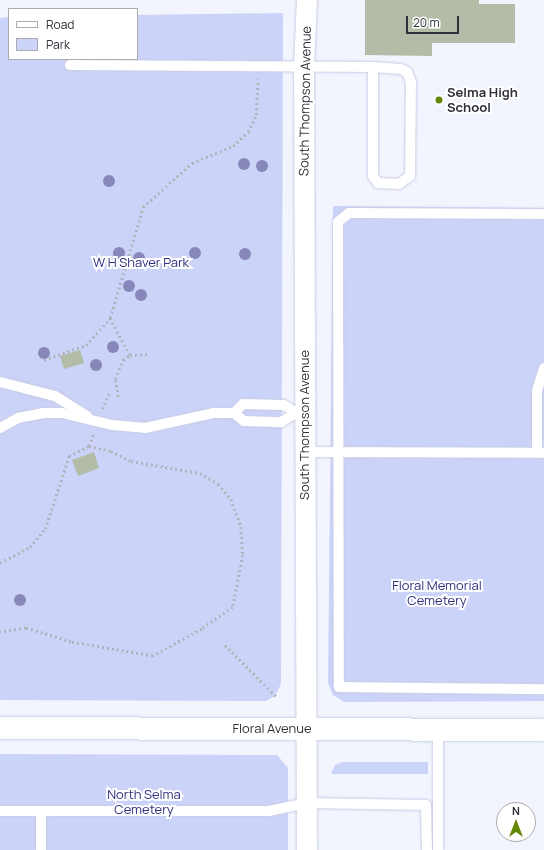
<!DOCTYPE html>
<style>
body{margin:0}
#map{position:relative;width:544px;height:850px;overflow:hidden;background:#f2f4fe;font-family:Manrope,sans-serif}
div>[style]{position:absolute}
.green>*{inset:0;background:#ccd3f9}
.building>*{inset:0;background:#b2bca6}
.path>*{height:2.5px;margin-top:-1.25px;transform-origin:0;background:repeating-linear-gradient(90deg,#b2b4bd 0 2px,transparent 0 5px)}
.roads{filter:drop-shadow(0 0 1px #c7cce3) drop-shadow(0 0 1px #c7cce3)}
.lane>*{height:10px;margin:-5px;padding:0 5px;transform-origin:5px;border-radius:5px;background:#fff}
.street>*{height:20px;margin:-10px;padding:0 10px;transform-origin:10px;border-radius:10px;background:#fff}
.secondary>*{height:22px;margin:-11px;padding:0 11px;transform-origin:11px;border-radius:11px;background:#fff}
.trees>*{width:12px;height:12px;margin:-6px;border-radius:50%;background:#8788b9}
.dots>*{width:11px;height:11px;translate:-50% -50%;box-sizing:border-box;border:2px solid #fff;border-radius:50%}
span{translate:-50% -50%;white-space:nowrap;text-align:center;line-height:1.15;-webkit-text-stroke:4px #fff;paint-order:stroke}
.poi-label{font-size:13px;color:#2f3039;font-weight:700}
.left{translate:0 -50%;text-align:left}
.street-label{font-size:13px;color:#2f3039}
.park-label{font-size:13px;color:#2f3080}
.legend{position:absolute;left:8px;top:8px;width:130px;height:52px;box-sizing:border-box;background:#fff;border:1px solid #acacb0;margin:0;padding:5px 7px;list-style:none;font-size:12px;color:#2f3039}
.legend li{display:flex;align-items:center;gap:8px;height:20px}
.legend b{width:20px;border:1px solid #acacb0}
.north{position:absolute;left:496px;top:802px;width:40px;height:40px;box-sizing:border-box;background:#fff;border:1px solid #acacb0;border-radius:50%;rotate:0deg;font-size:11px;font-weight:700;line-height:16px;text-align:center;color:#2f3039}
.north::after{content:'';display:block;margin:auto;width:14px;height:18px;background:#648605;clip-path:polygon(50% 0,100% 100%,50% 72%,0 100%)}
.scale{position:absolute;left:406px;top:16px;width:53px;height:18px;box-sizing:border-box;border:2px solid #2f3039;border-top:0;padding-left:5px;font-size:12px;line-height:14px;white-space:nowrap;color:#2f3039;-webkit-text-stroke:3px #fff;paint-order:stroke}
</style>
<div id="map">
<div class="green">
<i style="clip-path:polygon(283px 13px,281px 684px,275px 696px,266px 701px,0 700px,0 18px,9px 17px,9px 59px,137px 59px,137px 15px)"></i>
<i style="clip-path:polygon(333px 206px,544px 208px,544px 701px,344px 702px,333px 695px,328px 683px)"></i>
<i style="clip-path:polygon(0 754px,277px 755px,288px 768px,288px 850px,0 850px)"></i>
<i style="clip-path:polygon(342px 762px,428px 762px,428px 774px,331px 774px,335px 765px)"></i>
</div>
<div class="building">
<i style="clip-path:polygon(365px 0,479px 0,479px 4px,515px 4px,515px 43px,432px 43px,432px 56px,365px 55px)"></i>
<i style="clip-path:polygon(80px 350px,84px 363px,64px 369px,60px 356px)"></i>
<i style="clip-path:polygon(94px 452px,99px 468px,78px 476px,72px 460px)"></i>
</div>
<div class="path">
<i style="left:110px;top:318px;width:42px;rotate:61.6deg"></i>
<i style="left:44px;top:360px;width:45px;rotate:-19.7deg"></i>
<i style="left:86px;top:345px;width:36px;rotate:-48deg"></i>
<i style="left:110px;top:318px;width:116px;rotate:-73.4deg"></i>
<i style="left:143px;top:207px;width:66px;rotate:-41.9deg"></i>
<i style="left:192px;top:163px;width:44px;rotate:-22.5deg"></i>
<i style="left:233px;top:146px;width:21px;rotate:-43deg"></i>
<i style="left:248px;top:132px;width:19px;rotate:-65deg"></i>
<i style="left:256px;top:115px;width:36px;rotate:-87deg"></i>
<i style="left:118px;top:397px;width:18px;rotate:-99deg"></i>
<i style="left:115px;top:379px;width:21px;rotate:-67deg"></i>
<i style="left:123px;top:360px;width:9px;rotate:-36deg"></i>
<i style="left:130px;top:355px;width:18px;rotate:-3deg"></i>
<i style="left:102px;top:409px;width:17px;rotate:-66deg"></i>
<i style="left:89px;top:446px;width:12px;rotate:-70deg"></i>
<i style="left:0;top:563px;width:34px;rotate:-28deg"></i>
<i style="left:30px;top:547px;width:23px;rotate:-50deg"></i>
<i style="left:45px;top:529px;width:77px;rotate:-71.8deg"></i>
<i style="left:69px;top:456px;width:22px;rotate:-27deg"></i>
<i style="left:89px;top:446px;width:23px;rotate:13deg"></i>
<i style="left:111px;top:451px;width:22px;rotate:27deg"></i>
<i style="left:131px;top:461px;width:70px;rotate:9.9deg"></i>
<i style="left:200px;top:473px;width:21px;rotate:31deg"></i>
<i style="left:218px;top:484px;width:20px;rotate:49deg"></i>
<i style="left:231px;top:499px;width:30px;rotate:70deg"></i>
<i style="left:241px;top:527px;width:28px;rotate:86deg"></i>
<i style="left:243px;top:555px;width:53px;rotate:100.9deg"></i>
<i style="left:233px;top:607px;width:38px;rotate:145deg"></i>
<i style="left:202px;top:629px;width:56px;rotate:151.1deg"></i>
<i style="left:153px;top:656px;width:83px;rotate:-170.3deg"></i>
<i style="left:71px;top:642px;width:47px;rotate:-162.7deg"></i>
<i style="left:26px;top:628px;width:26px;rotate:171deg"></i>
<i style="left:225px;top:645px;width:72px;rotate:45deg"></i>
</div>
<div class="roads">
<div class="lane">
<i style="left:70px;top:65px;width:303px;rotate:0.4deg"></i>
<i style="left:373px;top:67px;width:28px;rotate:4deg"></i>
<i style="left:401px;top:69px;width:7px;rotate:27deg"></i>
<i style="left:407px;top:72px;width:11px;rotate:68deg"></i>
<i style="left:411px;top:82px;width:94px;rotate:90.6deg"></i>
<i style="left:410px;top:176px;width:14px;rotate:144deg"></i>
<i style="left:399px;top:184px;width:21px;rotate:-177deg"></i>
<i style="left:378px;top:183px;width:9px;rotate:-126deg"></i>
<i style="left:373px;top:176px;width:109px;rotate:-90deg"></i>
<i style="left:544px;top:214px;width:195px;rotate:-179.7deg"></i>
<i style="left:349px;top:213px;width:14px;rotate:141deg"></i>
<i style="left:338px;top:222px;width:465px;rotate:89.9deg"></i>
<i style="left:339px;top:687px;width:205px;rotate:0.6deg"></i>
<i style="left:0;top:382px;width:57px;rotate:14.3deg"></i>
<i style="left:55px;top:396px;width:38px;rotate:32deg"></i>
<i style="left:0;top:428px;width:21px;rotate:-29deg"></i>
<i style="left:18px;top:418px;width:25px;rotate:-11deg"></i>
<i style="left:43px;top:413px;width:19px"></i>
<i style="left:62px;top:413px;width:51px;rotate:13.5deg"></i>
<i style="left:112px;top:425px;width:33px;rotate:5deg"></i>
<i style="left:145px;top:428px;width:71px;rotate:-12.3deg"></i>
<i style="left:214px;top:413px;width:20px"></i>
<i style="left:234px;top:413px;width:13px;rotate:39deg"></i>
<i style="left:244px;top:421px;width:37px;rotate:2deg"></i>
<i style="left:281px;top:422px;width:17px;rotate:-31deg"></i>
<i style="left:296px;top:413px;width:14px;rotate:-146deg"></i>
<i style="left:284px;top:405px;width:41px;rotate:-178.6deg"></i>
<i style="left:243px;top:404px;width:13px;rotate:135deg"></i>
<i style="left:304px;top:452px;width:240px;rotate:0.2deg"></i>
<i style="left:537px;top:453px;width:62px;rotate:-90deg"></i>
<i style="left:537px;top:391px;width:24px;rotate:-73deg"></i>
<i style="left:0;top:811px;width:41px"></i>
<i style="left:41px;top:850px;width:39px;rotate:-90deg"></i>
<i style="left:41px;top:811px;width:228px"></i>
<i style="left:269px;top:811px;width:39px;rotate:-12deg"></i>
<i style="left:307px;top:803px;width:119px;rotate:1deg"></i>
<i style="left:426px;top:805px;width:45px;rotate:88.7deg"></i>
<i style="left:438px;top:850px;width:119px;rotate:-90deg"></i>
</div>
<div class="street">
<i style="left:307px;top:850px;width:782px;rotate:-90.22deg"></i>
<i style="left:304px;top:68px;width:68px;rotate:-87.5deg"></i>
</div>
<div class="secondary">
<i style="left:0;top:728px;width:544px;rotate:0.21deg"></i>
</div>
</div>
<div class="trees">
<i style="left:244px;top:164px"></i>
<i style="left:262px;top:166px"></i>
<i style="left:109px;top:181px"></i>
<i style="left:119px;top:253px"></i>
<i style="left:195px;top:253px"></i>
<i style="left:245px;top:254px"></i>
<i style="left:139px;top:258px"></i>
<i style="left:129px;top:286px"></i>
<i style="left:141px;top:295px"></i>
<i style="left:113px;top:347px"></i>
<i style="left:44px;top:353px"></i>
<i style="left:96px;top:365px"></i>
<i style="left:20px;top:600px"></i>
</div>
<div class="dots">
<i style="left:439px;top:100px;background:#648605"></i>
</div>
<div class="poi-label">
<span class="left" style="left:447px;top:100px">Selma High<br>School</span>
</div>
<div class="street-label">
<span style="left:305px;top:101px;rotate:-89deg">South Thompson Avenue</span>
<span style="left:304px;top:425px;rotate:-90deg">South Thompson Avenue</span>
<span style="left:272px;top:728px">Floral Avenue</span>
</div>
<div class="park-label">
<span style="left:141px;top:262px">W H Shaver Park</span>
<span style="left:437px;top:593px">Floral Memorial<br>Cemetery</span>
<span style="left:144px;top:802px">North Selma<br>Cemetery</span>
</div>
<ul class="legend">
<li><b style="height:5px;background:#fff"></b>Road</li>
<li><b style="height:11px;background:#ccd3f9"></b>Park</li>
</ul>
<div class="north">N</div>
<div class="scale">20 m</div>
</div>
